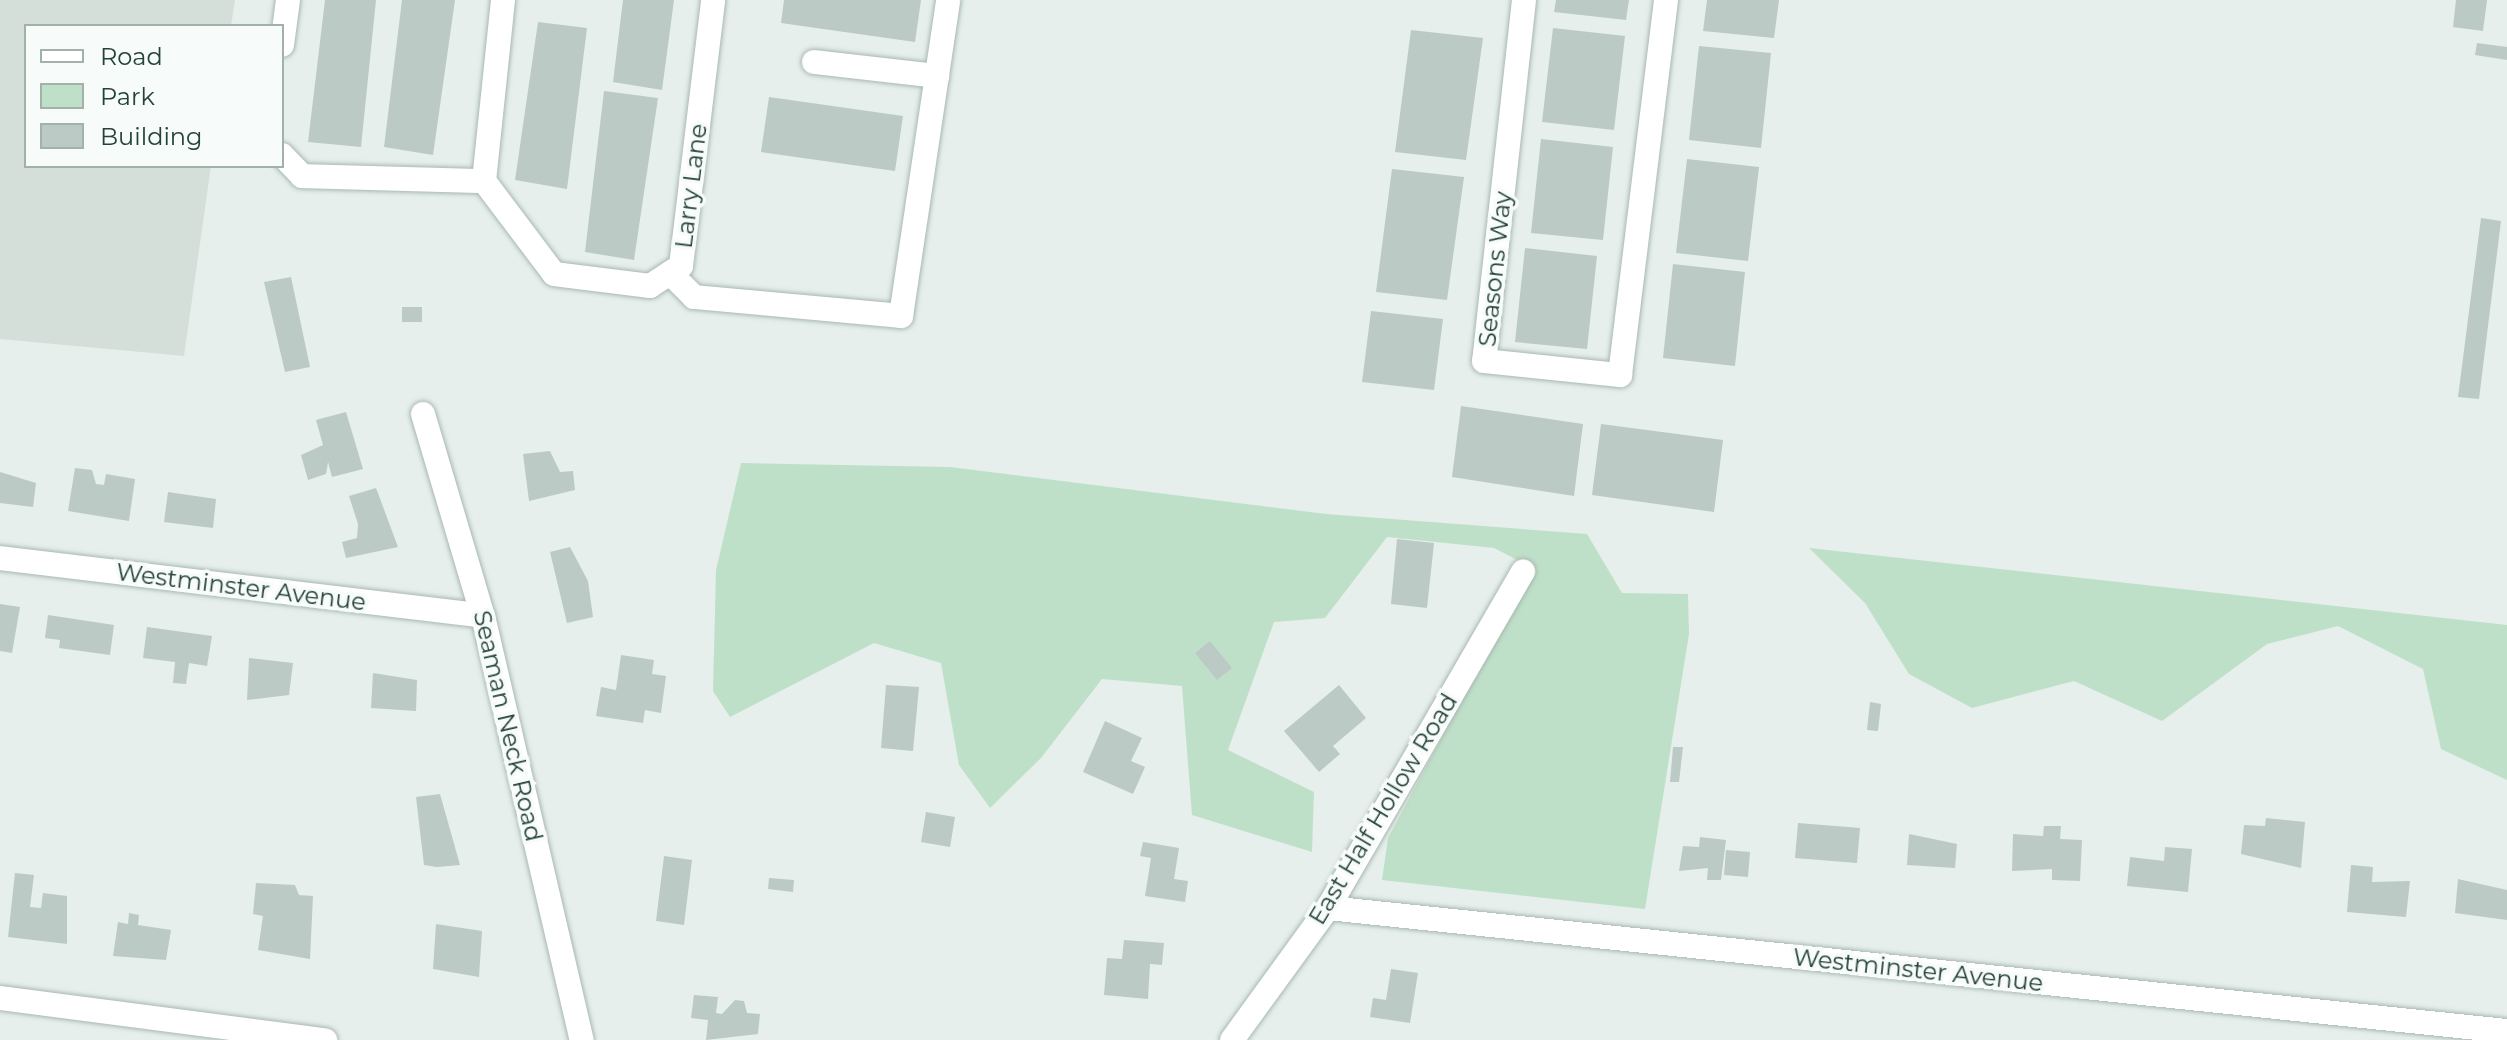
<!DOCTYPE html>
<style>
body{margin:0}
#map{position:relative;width:2507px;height:1040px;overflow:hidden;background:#e6efeb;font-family:Montserrat,sans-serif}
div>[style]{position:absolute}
.built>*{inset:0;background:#d4dfda}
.green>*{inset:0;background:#bfe0c8}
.building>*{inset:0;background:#bbcac4}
.roads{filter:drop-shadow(0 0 2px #a8b8b2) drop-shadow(0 0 2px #a8b8b2)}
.minor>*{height:24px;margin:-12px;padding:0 12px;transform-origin:12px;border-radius:12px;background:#fff}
span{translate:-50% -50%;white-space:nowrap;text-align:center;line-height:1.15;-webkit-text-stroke:7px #f7fbf9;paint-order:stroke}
.street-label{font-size:24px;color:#24423a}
.legend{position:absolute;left:24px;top:24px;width:260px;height:144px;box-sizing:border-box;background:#f7fbf9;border:2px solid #a3b1ad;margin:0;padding:10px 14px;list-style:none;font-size:24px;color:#24423a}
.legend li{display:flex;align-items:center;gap:16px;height:40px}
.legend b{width:40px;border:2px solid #a3b1ad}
</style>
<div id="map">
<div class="built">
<i style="clip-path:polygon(0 0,235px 0,231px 26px,26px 26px,26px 166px,211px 166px,184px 356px,0 339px)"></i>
</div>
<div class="green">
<i style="clip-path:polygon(741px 463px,950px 467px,1326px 514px,1587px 534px,1622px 593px,1688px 594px,1689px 634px,1645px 909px,1382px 880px,1388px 838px,1533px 568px,1494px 548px,1387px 537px,1325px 618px,1274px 622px,1228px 750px,1314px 792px,1312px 852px,1192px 815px,1182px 686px,1102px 679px,1041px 758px,990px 808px,959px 765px,941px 663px,874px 643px,730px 717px,713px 691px,716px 570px)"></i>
<i style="clip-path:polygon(1809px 548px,2507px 625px,2507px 780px,2441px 749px,2423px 669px,2338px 626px,2267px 644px,2162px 721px,2074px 681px,1972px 708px,1909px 674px,1865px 603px)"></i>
</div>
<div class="building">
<i style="clip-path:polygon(325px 0,376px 0,361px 147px,308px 142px)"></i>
<i style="clip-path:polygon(402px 0,455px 0,433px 155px,384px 147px)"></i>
<i style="clip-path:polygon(623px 0,674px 0,662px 90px,613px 82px)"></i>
<i style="clip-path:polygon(784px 0,921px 0,915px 42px,781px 23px)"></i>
<i style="clip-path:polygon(1556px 0,1629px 0,1626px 20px,1554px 12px)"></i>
<i style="clip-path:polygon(1707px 0,1779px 0,1774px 38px,1703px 31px)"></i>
<i style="clip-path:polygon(2456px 0,2487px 0,2483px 31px,2453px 27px)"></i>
<i style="clip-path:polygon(538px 22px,587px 28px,567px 189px,515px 180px)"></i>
<i style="clip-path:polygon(1553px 28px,1625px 36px,1614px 130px,1542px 122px)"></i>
<i style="clip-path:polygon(1411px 30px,1483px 38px,1466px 160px,1395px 152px)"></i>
<i style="clip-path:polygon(2477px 43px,2507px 47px,2507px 60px,2475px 55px)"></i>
<i style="clip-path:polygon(1699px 46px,1771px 53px,1761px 148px,1689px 140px)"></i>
<i style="clip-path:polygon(604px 91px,658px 98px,634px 260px,585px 252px)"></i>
<i style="clip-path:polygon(769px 97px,903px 116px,895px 171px,761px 152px)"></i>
<i style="clip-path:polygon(1541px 139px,1613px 147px,1603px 240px,1531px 233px)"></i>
<i style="clip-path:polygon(1687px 159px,1759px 167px,1748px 261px,1676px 253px)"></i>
<i style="clip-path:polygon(1392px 169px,1464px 177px,1447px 300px,1376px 292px)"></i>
<i style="clip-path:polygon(2481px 218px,2501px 221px,2479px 399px,2458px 397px)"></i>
<i style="clip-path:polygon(1525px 248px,1597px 256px,1587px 349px,1515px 342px)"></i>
<i style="clip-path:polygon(1673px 264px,1745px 272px,1735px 366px,1663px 358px)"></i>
<i style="clip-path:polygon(291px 277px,310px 367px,285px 372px,264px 282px)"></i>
<i style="clip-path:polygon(402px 307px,422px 307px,422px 322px,402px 322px)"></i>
<i style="clip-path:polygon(1371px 311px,1443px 319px,1434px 390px,1362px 382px)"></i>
<i style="clip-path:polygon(1461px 406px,1583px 424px,1574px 496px,1452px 477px)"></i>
<i style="clip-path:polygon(346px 412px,363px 469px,332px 477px,328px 462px,326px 474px,308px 480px,301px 455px,323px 445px,316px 420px)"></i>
<i style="clip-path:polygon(1601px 424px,1723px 440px,1714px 512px,1592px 495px)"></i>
<i style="clip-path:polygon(550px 451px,560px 472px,573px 471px,575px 490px,529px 501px,523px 454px)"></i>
<i style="clip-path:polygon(75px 468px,92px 470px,96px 484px,104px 485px,106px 474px,135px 479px,129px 521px,68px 511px)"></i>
<i style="clip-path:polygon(0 472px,36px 483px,33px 507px,0 503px)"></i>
<i style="clip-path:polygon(376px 488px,398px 547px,346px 558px,342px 542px,357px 538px,358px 524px,349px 496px)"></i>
<i style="clip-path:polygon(168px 492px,216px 499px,213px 528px,164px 522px)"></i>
<i style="clip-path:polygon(1397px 539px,1434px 543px,1427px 608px,1391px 604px)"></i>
<i style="clip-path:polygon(570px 547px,588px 581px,593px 617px,567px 623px,550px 552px)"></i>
<i style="clip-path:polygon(0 604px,20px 607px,12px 653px,0 651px)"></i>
<i style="clip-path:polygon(48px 615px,114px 625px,110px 655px,59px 648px,60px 640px,45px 638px)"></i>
<i style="clip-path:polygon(147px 627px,212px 636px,207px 666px,189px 663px,186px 684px,173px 683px,175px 662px,143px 658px)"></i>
<i style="clip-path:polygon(1210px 641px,1232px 668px,1217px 680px,1195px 653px)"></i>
<i style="clip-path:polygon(621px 655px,654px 660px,652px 674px,666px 676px,661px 713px,645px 710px,643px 723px,596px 716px,601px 687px,616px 690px)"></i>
<i style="clip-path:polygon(249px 658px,293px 663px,289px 695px,247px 700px)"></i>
<i style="clip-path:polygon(373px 673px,417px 680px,416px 711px,371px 708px)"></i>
<i style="clip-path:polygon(886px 685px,919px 687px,913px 751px,881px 748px)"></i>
<i style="clip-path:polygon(1339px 685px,1366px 718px,1333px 746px,1340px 754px,1319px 772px,1284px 731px)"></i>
<i style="clip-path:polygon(1870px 702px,1881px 704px,1878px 731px,1867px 730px)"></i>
<i style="clip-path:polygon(1105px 721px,1142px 738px,1131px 761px,1145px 767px,1133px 794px,1083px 772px)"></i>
<i style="clip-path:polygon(1673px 747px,1683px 747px,1679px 782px,1670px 782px)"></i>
<i style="clip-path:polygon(440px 794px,460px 865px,437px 867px,424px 865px,416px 797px)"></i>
<i style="clip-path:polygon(926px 812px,955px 817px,950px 847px,921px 842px)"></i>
<i style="clip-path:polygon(2266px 818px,2305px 822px,2301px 868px,2241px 854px,2244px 825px,2265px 826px)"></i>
<i style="clip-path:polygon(1798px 823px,1860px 828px,1857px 863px,1795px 858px)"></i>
<i style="clip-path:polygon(2044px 826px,2061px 826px,2060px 839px,2082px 840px,2080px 881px,2052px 880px,2052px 869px,2012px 871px,2013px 834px,2043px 836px)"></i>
<i style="clip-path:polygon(1909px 834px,1957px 844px,1955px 868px,1907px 865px)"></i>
<i style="clip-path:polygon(1700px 837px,1726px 840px,1721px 880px,1707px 880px,1708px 868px,1679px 871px,1683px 846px,1699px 847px)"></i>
<i style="clip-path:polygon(1143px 842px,1179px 848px,1174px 879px,1188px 881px,1185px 902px,1145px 896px,1151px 858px,1140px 856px)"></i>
<i style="clip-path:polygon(2165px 847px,2192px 849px,2188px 892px,2127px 886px,2130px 857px,2164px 861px)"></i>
<i style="clip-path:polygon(1726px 850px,1750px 852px,1748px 877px,1724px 875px)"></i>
<i style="clip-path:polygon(664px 856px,692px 860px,684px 925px,656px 921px)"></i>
<i style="clip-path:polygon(2351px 865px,2373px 867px,2372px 882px,2410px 881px,2406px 917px,2347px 912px)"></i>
<i style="clip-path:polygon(15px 873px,34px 875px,30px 907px,41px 908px,43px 893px,67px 896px,67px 944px,8px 937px)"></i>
<i style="clip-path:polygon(769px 878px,794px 880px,793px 892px,768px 889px)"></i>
<i style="clip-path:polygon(2458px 879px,2507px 890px,2507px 920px,2455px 913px)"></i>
<i style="clip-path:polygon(256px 883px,295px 885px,299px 895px,313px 896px,310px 959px,258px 950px,263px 916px,253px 914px)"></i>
<i style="clip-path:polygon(129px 913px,139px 915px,138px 925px,171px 930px,166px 960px,113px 956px,118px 922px,128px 924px)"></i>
<i style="clip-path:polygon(436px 924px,482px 931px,479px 977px,433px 969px)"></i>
<i style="clip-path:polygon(1124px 940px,1164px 943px,1162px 965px,1150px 964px,1148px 999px,1104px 995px,1107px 958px,1122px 959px)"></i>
<i style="clip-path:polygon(1391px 969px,1418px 973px,1410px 1023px,1370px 1017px,1373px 998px,1386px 1000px)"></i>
<i style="clip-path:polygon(694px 995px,718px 997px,716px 1013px,722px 1014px,735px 1000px,744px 1001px,747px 1013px,760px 1014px,758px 1034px,706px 1040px,708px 1020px,691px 1018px)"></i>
</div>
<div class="roads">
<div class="minor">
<i style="left:1524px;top:0;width:363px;rotate:96.3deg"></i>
<i style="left:1484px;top:361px;width:137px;rotate:5.9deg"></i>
<i style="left:1620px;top:375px;width:378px;rotate:-83deg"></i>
<i style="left:282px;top:45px;width:45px;rotate:-82.4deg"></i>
<i style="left:814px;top:62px;width:124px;rotate:6.5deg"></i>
<i style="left:282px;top:155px;width:29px;rotate:46deg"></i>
<i style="left:302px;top:176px;width:182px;rotate:1.6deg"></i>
<i style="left:484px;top:181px;width:116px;rotate:53deg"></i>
<i style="left:554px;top:274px;width:97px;rotate:7.1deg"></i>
<i style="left:650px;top:286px;width:37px;rotate:-33deg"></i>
<i style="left:681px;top:266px;width:268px;rotate:-83.1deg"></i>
<i style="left:484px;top:181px;width:182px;rotate:-84deg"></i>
<i style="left:670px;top:273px;width:34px;rotate:45deg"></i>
<i style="left:694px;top:297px;width:208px;rotate:5.2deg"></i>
<i style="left:901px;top:316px;width:319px;rotate:-81.5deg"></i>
<i style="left:423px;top:414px;width:211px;rotate:73.5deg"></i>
<i style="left:483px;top:616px;width:435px;rotate:76.9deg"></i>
<i style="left:0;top:558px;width:486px;rotate:6.8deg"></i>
<i style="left:1328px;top:908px;width:1185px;rotate:5.96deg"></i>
<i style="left:0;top:998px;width:328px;rotate:7.4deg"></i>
<i style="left:1232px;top:1040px;width:163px;rotate:-54deg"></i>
<i style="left:1328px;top:908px;width:389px;rotate:-59.9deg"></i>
</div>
</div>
<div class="street-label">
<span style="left:691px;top:186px;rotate:-83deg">Larry Lane</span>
<span style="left:1495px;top:269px;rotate:-84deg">Seasons Way</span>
<span style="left:241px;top:587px;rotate:7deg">Westminster Avenue</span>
<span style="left:508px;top:726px;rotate:77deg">Seaman Neck Road</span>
<span style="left:1383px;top:809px;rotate:-59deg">East Half Hollow Road</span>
<span style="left:1918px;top:970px;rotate:6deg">Westminster Avenue</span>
</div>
<ul class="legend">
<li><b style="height:10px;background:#fff"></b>Road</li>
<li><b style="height:22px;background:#bfe0c8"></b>Park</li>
<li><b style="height:22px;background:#bbcac4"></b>Building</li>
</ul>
</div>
